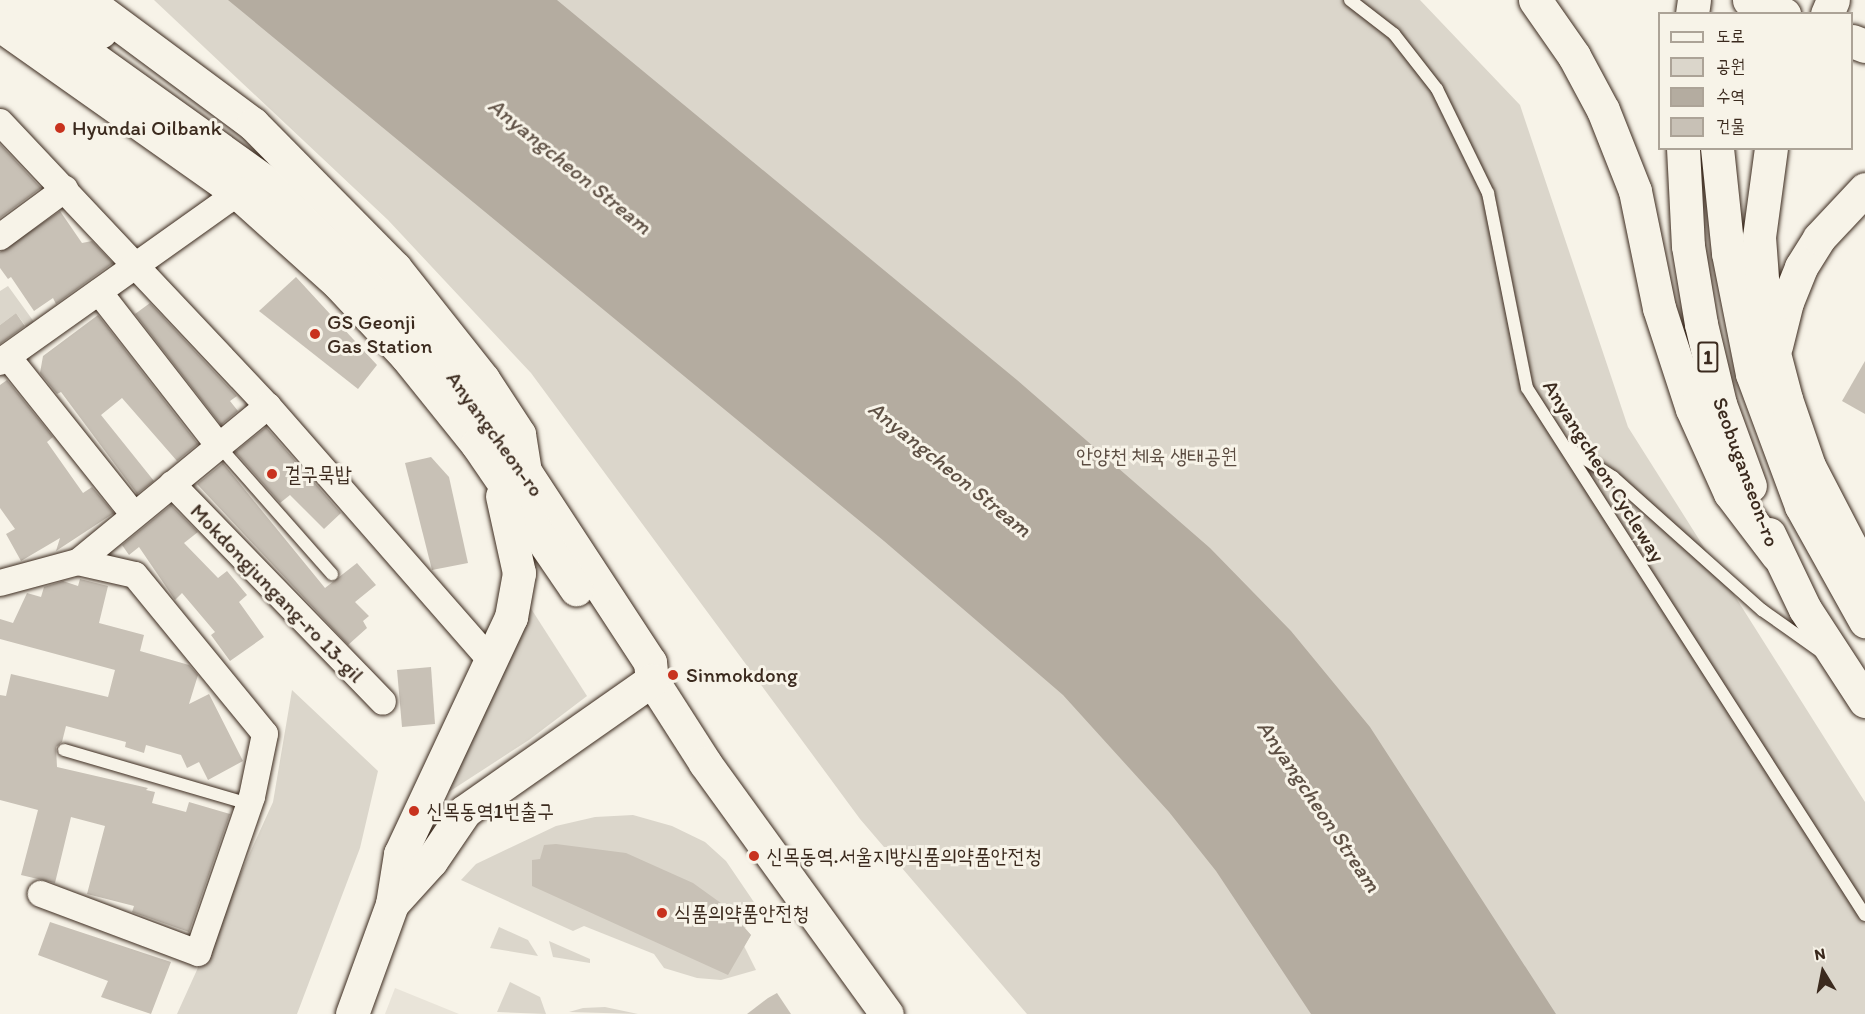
<!DOCTYPE html>
<meta charset="utf-8">
<style>
body{margin:0}
#map{position:relative;width:1865px;height:1014px;overflow:hidden;background:#f7f3e8;font-family:Itim,"Poor Story",sans-serif}
div>[style]{position:absolute}
.built>*{inset:0;background:#e9e4d9}
.green>*{inset:0;background:#dbd6cb}
.water>*{inset:0;background:#b4aca0}
.building>*{inset:0;background:#c8c1b6}
.roads{filter:drop-shadow(0 0 2px #3b2a1e) drop-shadow(0 0 2px #3b2a1e)}
.service>*{height:12px;margin:-6px;padding:0 6px;transform-origin:6px;border-radius:6px;background:#f7f3e8}
.minor>*{height:26px;margin:-13px;padding:0 13px;transform-origin:13px;border-radius:13px;background:#f7f3e8}
.secondary>*{height:33px;margin:-16.5px;padding:0 16.5px;transform-origin:16.5px;border-radius:16.5px;background:#f7f3e8}
.primary>*{height:33px;margin:-16.5px;padding:0 16.5px;transform-origin:16.5px;border-radius:16.5px;background:#f7f3e8}
.dots>*{width:16px;height:16px;translate:-50% -50%;box-sizing:border-box;border:3px solid #f7f3e8;border-radius:50%}
span{translate:-50% -50%;white-space:nowrap;text-align:center;line-height:1.15;-webkit-text-stroke:6px #f7f3e8;paint-order:stroke}
.shield-label span{padding:2px 4px;background:#f7f3e8;border:2px solid;border-radius:4px;-webkit-text-stroke-width:0}
.shield-label{font-size:20px;color:#3b2a1e;font-weight:700}
.poi-label{font-size:21px;color:#3b2a1e}
.left{translate:0 -50%;text-align:left}
.street-label{font-size:21px;color:#3b2a1e}
.park-label{font-size:21px;color:#5b4c41}
.water-label{font-size:22px;color:#5f5145;font-style:italic}
.legend{position:absolute;left:1658px;top:12px;width:195px;height:138px;box-sizing:border-box;background:#f7f3e8;border:2px solid #aca397;margin:0;padding:8px 10px;list-style:none;font-size:18px;color:#3b2a1e}
.legend li{display:flex;align-items:center;gap:12px;height:30px}
.legend b{width:30px;border:2px solid #aca397}
.north{position:absolute;left:1793px;top:942px;width:60px;height:60px;-webkit-text-stroke:4px #f7f3e8;paint-order:stroke;rotate:350deg;font-size:16px;font-weight:700;line-height:24px;text-align:center;color:#3b2a1e}
.north::after{content:'';display:block;margin:auto;width:21px;height:27px;background:#3b2a1e;clip-path:polygon(50% 0,100% 100%,50% 72%,0 100%)}
</style>
<div id="map">
<div class="built">
<i style="clip-path:polygon(395px 988px,459px 1014px,385px 1014px)"></i>
</div>
<div class="green">
<i style="clip-path:polygon(154px 0,1420px 0,1520px 105px,1628px 427px,1865px 802px,1865px 1014px,1027px 1014px,860px 819px,531px 373px,388px 220px)"></i>
<i style="clip-path:polygon(8px 286px,37px 326px,30px 332px,16px 313px,0 325px,0 291px)"></i>
<i style="clip-path:polygon(530px 607px,587px 696px,529px 740px,441px 797px)"></i>
<i style="clip-path:polygon(292px 690px,378px 771px,360px 848px,297px 1014px,177px 1014px,273px 802px)"></i>
<i style="clip-path:polygon(633px 815px,672px 826px,705px 842px,726px 861px,760px 911px,745px 928px,751px 935px,744px 946px,756px 970px,721px 980px,697px 978px,664px 968px,654px 954px,584px 926px,573px 931px,461px 880px,476px 864px,556px 826px,595px 817px)"></i>
<i style="clip-path:polygon(499px 927px,528px 940px,538px 956px,490px 948px)"></i>
<i style="clip-path:polygon(549px 941px,590px 959px,590px 963px,553px 957px)"></i>
<i style="clip-path:polygon(510px 982px,540px 997px,546px 1014px,497px 1012px)"></i>
<i style="clip-path:polygon(605px 1007px,638px 1014px,569px 1012px,583px 1008px)"></i>
</div>
<div class="water">
<i style="clip-path:polygon(228px 0,557px 0,1017px 380px,1210px 548px,1291px 631px,1370px 727px,1556px 1014px,1311px 1014px,1216px 871px,1169px 812px,1063px 695px,884px 541px)"></i>
</div>
<div class="building">
<i style="clip-path:polygon(0 144px,41px 188px,0 218px)"></i>
<i style="clip-path:polygon(60px 211px,82px 243px,92px 241px,113px 263px,56px 304px,53px 298px,34px 311px,11px 277px,8px 279px,0 268px,0 252px)"></i>
<i style="clip-path:polygon(296px 277px,377px 365px,358px 389px,259px 311px)"></i>
<i style="clip-path:polygon(150px 303px,237px 396px,230px 401px,238px 411px,221px 425px,135px 314px)"></i>
<i style="clip-path:polygon(16px 313px,25px 326px,0 344px,0 325px)"></i>
<i style="clip-path:polygon(98px 315px,198px 444px,177px 461px,122px 398px,101px 415px,154px 481px,137px 494px,61px 392px,57px 394px,40px 373px,43px 356px)"></i>
<i style="clip-path:polygon(1865px 361px,1865px 414px,1842px 401px)"></i>
<i style="clip-path:polygon(7px 380px,53px 437px,47px 442px,83px 493px,92px 487px,114px 513px,56px 551px,60px 538px,21px 561px,6px 534px,15px 529px,0 508px,0 385px)"></i>
<i style="clip-path:polygon(266px 427px,341px 513px,324px 529px,290px 495px,280px 503px,235px 452px)"></i>
<i style="clip-path:polygon(431px 457px,449px 477px,468px 563px,432px 570px,405px 463px)"></i>
<i style="clip-path:polygon(223px 463px,325px 588px,357px 563px,376px 585px,355px 602px,369px 616px,363px 621px,367px 628px,348px 645px,197px 484px)"></i>
<i style="clip-path:polygon(171px 505px,198px 532px,184px 543px,218px 578px,227px 571px,247px 595px,239px 602px,264px 637px,230px 661px,211px 635px,215px 632px,182px 593px,175px 600px,173px 597px,139px 547px,129px 555px,122px 545px)"></i>
<i style="clip-path:polygon(80px 579px,108px 586px,99px 623px,144px 635px,140px 651px,189px 665px,198px 675px,189px 704px,209px 694px,243px 761px,208px 780px,199px 762px,187px 768px,181px 755px,146px 745px,144px 753px,125px 747px,126px 742px,66px 726px,62px 742px,56px 747px,57px 767px,148px 788px,146px 790px,155px 792px,152px 803px,186px 812px,189px 802px,230px 814px,189px 932px,132px 912px,134px 906px,87px 894px,105px 826px,71px 817px,55px 883px,21px 875px,38px 810px,0 800px,0 695px,6px 696px,11px 674px,108px 697px,115px 670px,0 639px,0 619px,13px 623px,27px 593px,41px 597px,44px 587px,63px 581px,78px 586px)"></i>
<i style="clip-path:polygon(431px 667px,435px 724px,402px 727px,397px 670px)"></i>
<i style="clip-path:polygon(556px 844px,626px 853px,693px 883px,725px 906px,751px 935px,728px 975px,532px 886px,532px 860px,540px 859px,544px 845px)"></i>
<i style="clip-path:polygon(50px 922px,171px 962px,151px 1014px,101px 997px,108px 981px,38px 955px)"></i>
<i style="clip-path:polygon(777px 993px,791px 1014px,747px 1014px,768px 998px)"></i>
</div>
<div class="roads">
<div class="service">
<i style="left:1350px;top:0;width:56px;rotate:37.7deg"></i>
<i style="left:1394px;top:34px;width:70px;rotate:52deg"></i>
<i style="left:1437px;top:89px;width:116px;rotate:63.9deg"></i>
<i style="left:1488px;top:193px;width:199px;rotate:78.7deg"></i>
<i style="left:1527px;top:388px;width:626px;rotate:57.33deg"></i>
<i style="left:219px;top:446px;width:171px;rotate:48.6deg"></i>
<i style="left:1568px;top:448px;width:54px;rotate:32.8deg"></i>
<i style="left:1613px;top:477px;width:200px;rotate:41.8deg"></i>
<i style="left:1762px;top:610px;width:71px;rotate:35.3deg"></i>
<i style="left:64px;top:750px;width:193px;rotate:16.3deg"></i>
</div>
<div class="minor">
<i style="left:0;top:122px;width:390px;rotate:46.7deg"></i>
<i style="left:268px;top:406px;width:339px;rotate:48.8deg"></i>
<i style="left:0;top:237px;width:81px;rotate:-36.4deg"></i>
<i style="left:99px;top:292px;width:195px;rotate:52.1deg"></i>
<i style="left:8px;top:357px;width:202px;rotate:51.4deg"></i>
<i style="left:0;top:362px;width:292px;rotate:-35.4deg"></i>
<i style="left:172px;top:484px;width:303px;rotate:45.9deg"></i>
<i style="left:78px;top:562px;width:246px;rotate:-39.4deg"></i>
<i style="left:0;top:583px;width:81px;rotate:-15.1deg"></i>
<i style="left:78px;top:562px;width:58px;rotate:12.8deg"></i>
<i style="left:135px;top:575px;width:205px;rotate:50.7deg"></i>
<i style="left:265px;top:734px;width:64px;rotate:101.7deg"></i>
<i style="left:252px;top:797px;width:165px;rotate:109.1deg"></i>
<i style="left:198px;top:953px;width:168px;rotate:-159.4deg"></i>
</div>
<div class="secondary">
<i style="left:12px;top:0;width:343px;rotate:35.6deg"></i>
<i style="left:291px;top:200px;width:136px;rotate:44.1deg"></i>
<i style="left:389px;top:295px;width:166px;rotate:50.9deg"></i>
<i style="left:494px;top:424px;width:285px;rotate:56.8deg"></i>
<i style="left:650px;top:662px;width:18px;rotate:84deg"></i>
<i style="left:652px;top:680px;width:98px;rotate:57.4deg"></i>
<i style="left:705px;top:763px;width:310px;rotate:54.1deg"></i>
<i style="left:0;top:25px;width:291px;rotate:35.2deg"></i>
<i style="left:238px;top:193px;width:135px;rotate:42deg"></i>
<i style="left:338px;top:283px;width:101px;rotate:47deg"></i>
<i style="left:407px;top:357px;width:112px;rotate:51.2deg"></i>
<i style="left:477px;top:444px;width:176px;rotate:55.7deg"></i>
<i style="left:392px;top:904px;width:51px;rotate:-80.9deg"></i>
<i style="left:400px;top:854px;width:262px;rotate:-64.9deg"></i>
<i style="left:511px;top:617px;width:45px;rotate:-79.7deg"></i>
<i style="left:519px;top:573px;width:79px;rotate:-102.4deg"></i>
<i style="left:352px;top:1014px;width:117px;rotate:-70deg"></i>
<i style="left:392px;top:904px;width:58px;rotate:-47.8deg"></i>
<i style="left:431px;top:861px;width:60px;rotate:-55.8deg"></i>
<i style="left:465px;top:811px;width:228px;rotate:-35deg"></i>
</div>
<div class="primary">
<i style="left:54px;top:0;width:56px;rotate:34.8deg"></i>
<i style="left:86px;top:0;width:208px;rotate:36.6deg"></i>
<i style="left:253px;top:124px;width:202px;rotate:45.4deg"></i>
<i style="left:395px;top:268px;width:142px;rotate:51.6deg"></i>
<i style="left:483px;top:379px;width:66px;rotate:56.8deg"></i>
<i style="left:519px;top:434px;width:37px;rotate:81deg"></i>
<i style="left:1535px;top:0;width:68px;rotate:55.1deg"></i>
<i style="left:1574px;top:56px;width:61px;rotate:61.8deg"></i>
<i style="left:1603px;top:110px;width:87px;rotate:68.4deg"></i>
<i style="left:1635px;top:191px;width:119px;rotate:78.4deg"></i>
<i style="left:1659px;top:308px;width:106px;rotate:71.9deg"></i>
<i style="left:1692px;top:409px;width:92px;rotate:65.7deg"></i>
<i style="left:1730px;top:493px;width:78px;rotate:52.8deg"></i>
<i style="left:1749px;top:0;width:38px;rotate:22deg"></i>
<i style="left:1692px;top:14px;width:14px;rotate:-82deg"></i>
<i style="left:1827px;top:14px;width:15px;rotate:-67deg"></i>
<i style="left:1852px;top:41px;width:14px;rotate:21deg"></i>
<i style="left:1683px;top:148px;width:98px;rotate:87.1deg"></i>
<i style="left:1688px;top:246px;width:79px;rotate:80.5deg"></i>
<i style="left:1701px;top:324px;width:82px;rotate:76.6deg"></i>
<i style="left:1720px;top:404px;width:87px;rotate:69.9deg"></i>
<i style="left:1717px;top:148px;width:106px;rotate:84deg"></i>
<i style="left:1728px;top:253px;width:123px;rotate:78.8deg"></i>
<i style="left:1752px;top:374px;width:141px;rotate:69.6deg"></i>
<i style="left:1801px;top:506px;width:132px;rotate:60.9deg"></i>
<i style="left:1771px;top:148px;width:90px;rotate:97.7deg"></i>
<i style="left:1759px;top:237px;width:82px;rotate:85.8deg"></i>
<i style="left:1765px;top:319px;width:83px;rotate:75.3deg"></i>
<i style="left:1786px;top:399px;width:71px;rotate:71.1deg"></i>
<i style="left:1809px;top:466px;width:122px;rotate:62.6deg"></i>
<i style="left:1776px;top:346px;width:45px;rotate:-76deg"></i>
<i style="left:1787px;top:302px;width:38px;rotate:-68deg"></i>
<i style="left:1801px;top:267px;width:34px;rotate:-58deg"></i>
<i style="left:1819px;top:238px;width:67px;rotate:-46.8deg"></i>
<i style="left:1769px;top:534px;width:83px;rotate:64.4deg"></i>
<i style="left:1805px;top:609px;width:110px;rotate:56.9deg"></i>
</div>
</div>
<div class="dots">
<i style="left:60px;top:128px;background:#c8321e"></i>
<i style="left:315px;top:334px;background:#c8321e"></i>
<i style="left:272px;top:474px;background:#c8321e"></i>
<i style="left:673px;top:675px;background:#c8321e"></i>
<i style="left:414px;top:811px;background:#c8321e"></i>
<i style="left:754px;top:856px;background:#c8321e"></i>
<i style="left:662px;top:913px;background:#c8321e"></i>
</div>
<div class="shield-label">
<span style="left:1708px;top:357px">1</span>
</div>
<div class="poi-label">
<span class="left" style="left:72px;top:128px">Hyundai Oilbank</span>
<span class="left" style="left:327px;top:334px">GS Geonji<br>Gas Station</span>
<span class="left" style="left:284px;top:474px">걸구묵밥</span>
<span class="left" style="left:686px;top:675px">Sinmokdong</span>
<span class="left" style="left:426px;top:811px">신목동역1번출구</span>
<span class="left" style="left:766px;top:856px">신목동역.서울지방식품의약품안전청</span>
<span class="left" style="left:674px;top:913px">식품의약품안전청</span>
</div>
<div class="street-label">
<span style="left:495px;top:434px;rotate:54deg">Anyangcheon-ro</span>
<span style="left:1604px;top:471px;rotate:58deg">Anyangcheon Cycleway</span>
<span style="left:1746px;top:472px;rotate:70deg">Seobuganseon-ro</span>
<span style="left:277px;top:593px;rotate:46deg">Mokdongjungang-ro 13-gil</span>
</div>
<div class="park-label">
<span style="left:1157px;top:456px">안양천 체육 생태공원</span>
</div>
<div class="water-label">
<span style="left:570px;top:166px;rotate:39deg">Anyangcheon Stream</span>
<span style="left:950px;top:469px;rotate:39deg">Anyangcheon Stream</span>
<span style="left:1319px;top:806px;rotate:56deg">Anyangcheon Stream</span>
</div>
<ul class="legend">
<li><b style="height:8px;background:#f7f3e8"></b>도로</li>
<li><b style="height:16px;background:#dbd6cb"></b>공원</li>
<li><b style="height:16px;background:#b4aca0"></b>수역</li>
<li><b style="height:16px;background:#c8c1b6"></b>건물</li>
</ul>
<div class="north">N</div>
</div>
